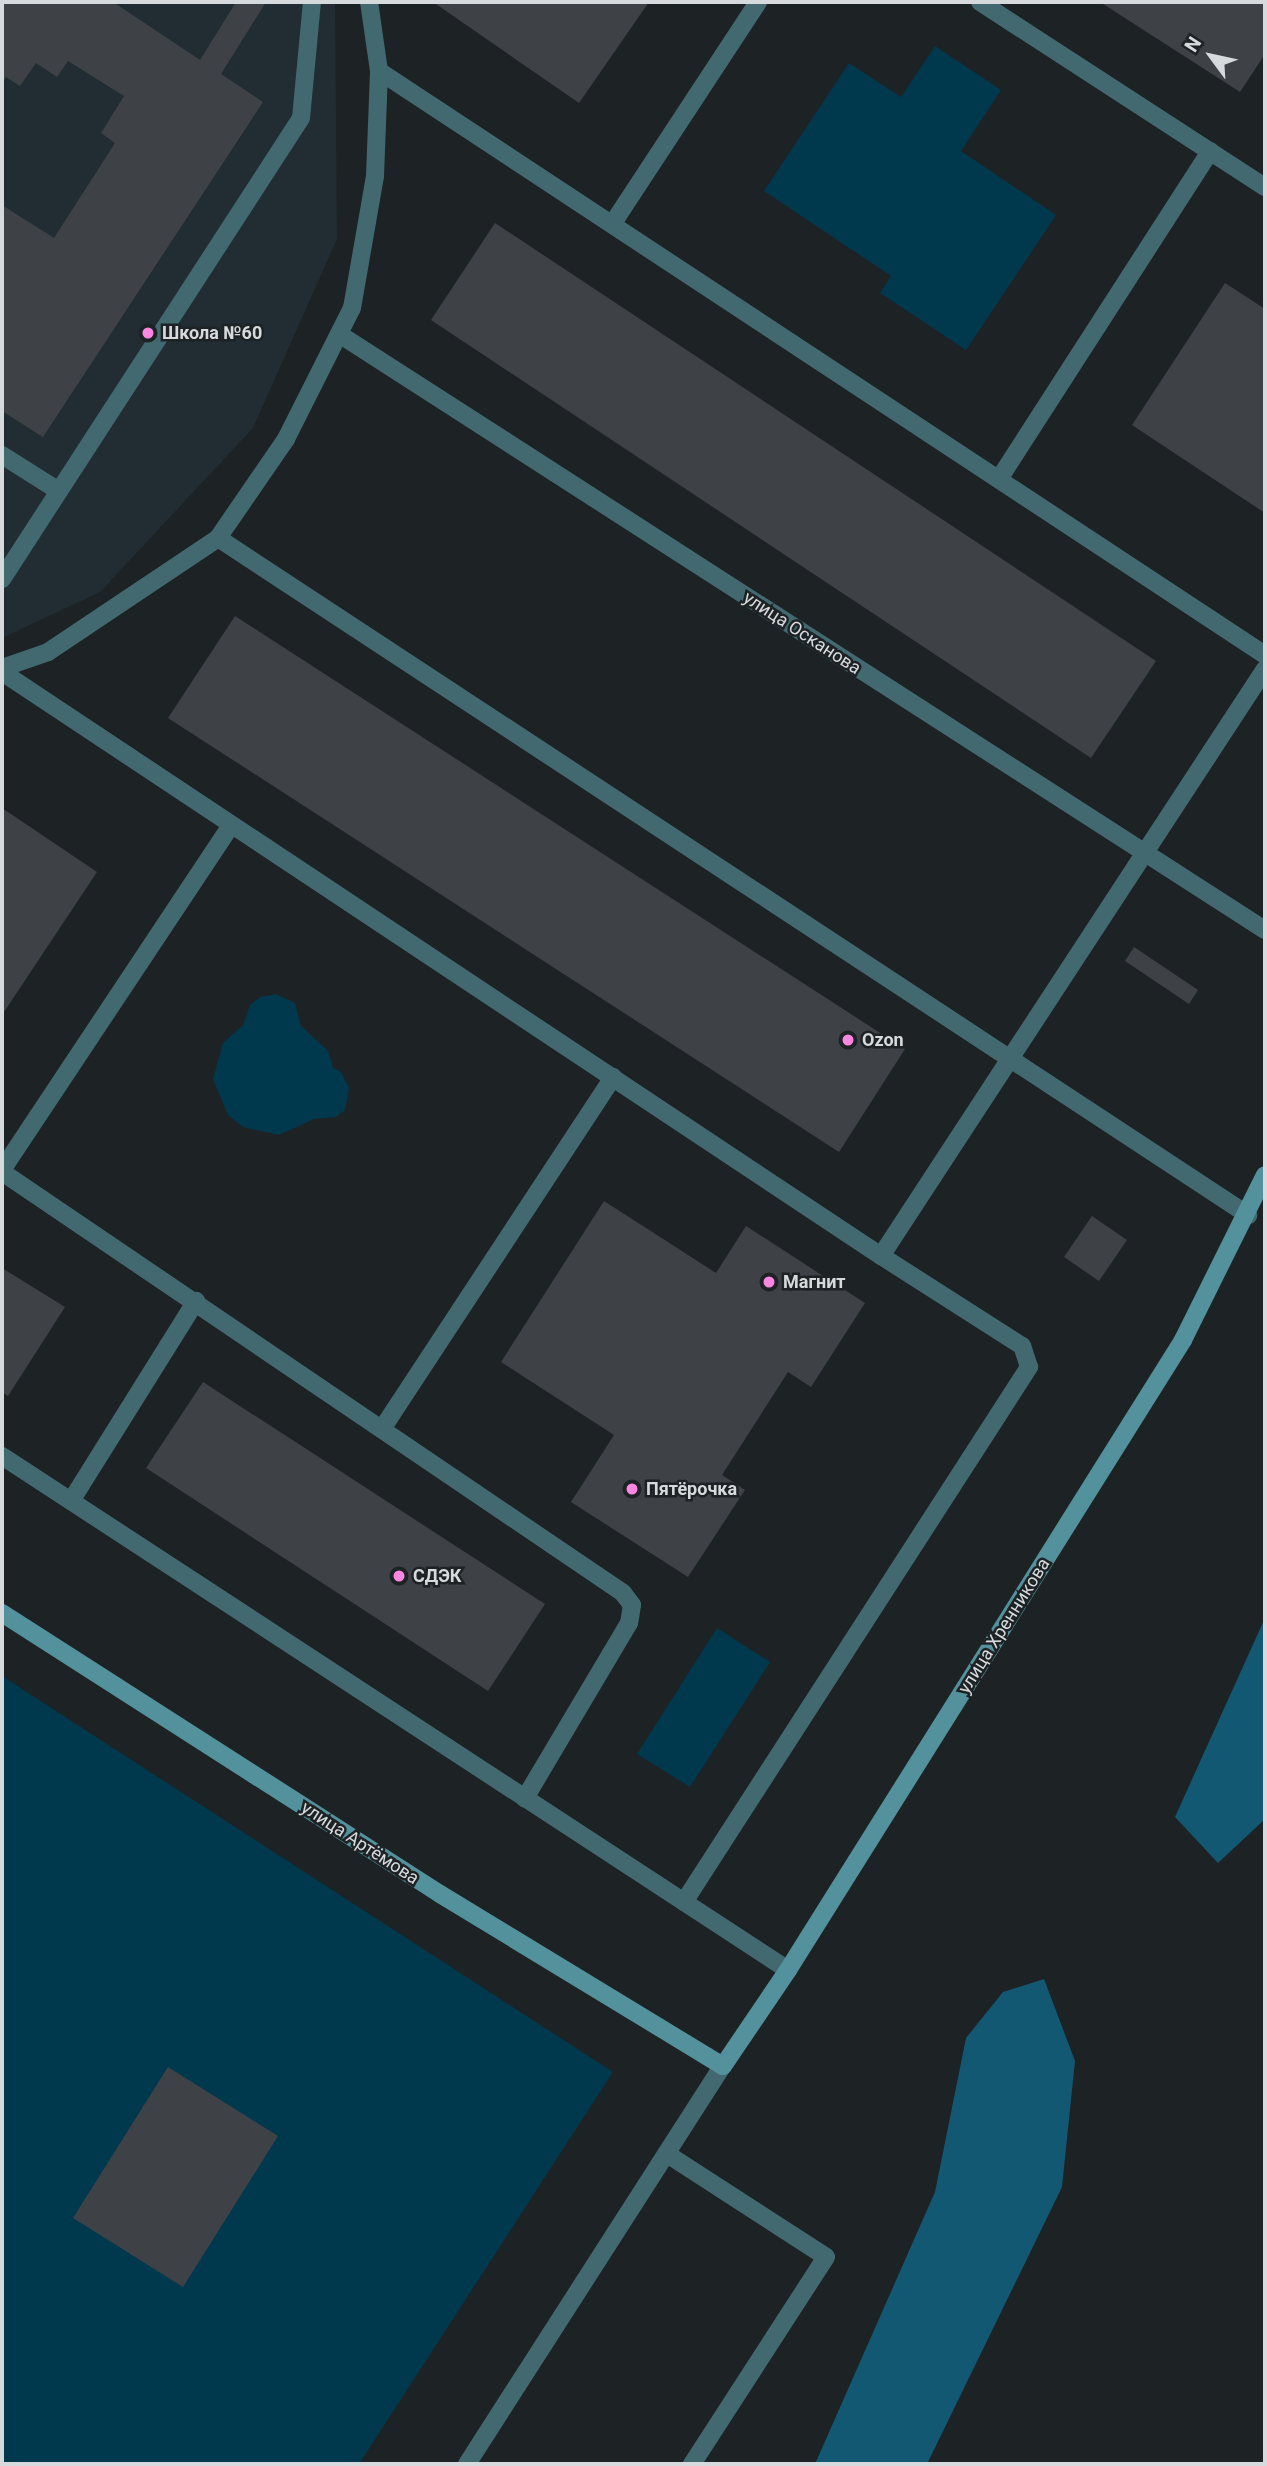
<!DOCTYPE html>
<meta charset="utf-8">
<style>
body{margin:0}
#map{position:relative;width:1267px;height:2466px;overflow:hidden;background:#1d2225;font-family:Roboto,sans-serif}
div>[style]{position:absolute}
.built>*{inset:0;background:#212d32}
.green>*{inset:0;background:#00394e}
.forest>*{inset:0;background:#135873}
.building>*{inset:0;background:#3e4247}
.lane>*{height:18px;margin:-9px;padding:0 9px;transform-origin:9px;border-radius:9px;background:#436970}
.street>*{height:18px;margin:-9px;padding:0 9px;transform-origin:9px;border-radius:9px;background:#436970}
.secondary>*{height:18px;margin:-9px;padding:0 9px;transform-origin:9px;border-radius:9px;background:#53929c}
.dots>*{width:19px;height:19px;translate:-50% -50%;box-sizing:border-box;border:4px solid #1d2225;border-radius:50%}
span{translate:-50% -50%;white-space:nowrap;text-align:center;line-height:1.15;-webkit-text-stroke:5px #1d2225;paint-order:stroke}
.poi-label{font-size:18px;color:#d7dadc;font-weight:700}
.left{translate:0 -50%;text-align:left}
.street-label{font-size:18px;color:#d7dadc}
.frame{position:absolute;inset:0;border:4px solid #d7dadc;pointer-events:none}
.north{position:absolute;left:1176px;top:21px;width:70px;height:70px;-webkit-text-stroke:5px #1d2225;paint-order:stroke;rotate:303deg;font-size:19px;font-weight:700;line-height:28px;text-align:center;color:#d7dadc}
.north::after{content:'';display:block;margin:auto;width:24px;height:32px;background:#d7dadc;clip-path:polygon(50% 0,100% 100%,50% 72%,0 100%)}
</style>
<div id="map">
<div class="built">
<i style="clip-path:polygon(2px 2px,335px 2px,337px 239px,253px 428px,100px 592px,2px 638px)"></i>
</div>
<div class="green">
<i style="clip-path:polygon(935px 46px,1001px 90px,961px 151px,1056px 215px,966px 350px,880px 293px,891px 276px,764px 191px,849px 63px,901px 97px)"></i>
<i style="clip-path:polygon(276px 994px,295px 1003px,301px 1026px,328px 1051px,333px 1068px,341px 1072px,349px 1088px,345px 1110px,336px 1117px,314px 1119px,279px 1135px,243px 1127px,228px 1115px,213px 1079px,223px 1043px,243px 1025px,250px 1005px,260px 997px)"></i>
<i style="clip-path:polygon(717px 1628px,770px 1662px,690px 1787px,637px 1754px)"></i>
<i style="clip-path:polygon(2px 1676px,613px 2072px,359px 2464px,2px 2464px)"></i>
</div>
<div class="forest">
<i style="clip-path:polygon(1265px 1618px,1265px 1819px,1218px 1863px,1175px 1817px)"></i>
<i style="clip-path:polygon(1044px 1979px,1075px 2061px,1062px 2187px,927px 2464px,815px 2464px,935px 2192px,966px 2038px,1003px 1992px)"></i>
</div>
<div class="building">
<i style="clip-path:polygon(2px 2px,113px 2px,200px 60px,236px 2px,266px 2px,221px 74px,263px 102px,43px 437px,2px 411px,2px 205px,54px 238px,115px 143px,101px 133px,124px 96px,68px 61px,57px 77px,36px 63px,20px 86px,6px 77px,2px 83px)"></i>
<i style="clip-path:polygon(433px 2px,649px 2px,579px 103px)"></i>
<i style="clip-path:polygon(1100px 2px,1265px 2px,1265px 54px,1240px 92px)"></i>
<i style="clip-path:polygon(495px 223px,1156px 661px,1091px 758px,431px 320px)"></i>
<i style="clip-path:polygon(1225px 283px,1265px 309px,1265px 513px,1132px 425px)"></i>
<i style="clip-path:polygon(235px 616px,905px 1049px,839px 1152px,168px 718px)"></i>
<i style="clip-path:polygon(2px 808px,97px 872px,4px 1012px,2px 1011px)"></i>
<i style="clip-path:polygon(1134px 947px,1198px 990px,1189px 1004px,1125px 961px)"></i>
<i style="clip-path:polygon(604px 1201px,716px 1273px,746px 1226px,865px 1303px,811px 1387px,788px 1372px,722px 1475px,745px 1490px,688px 1577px,571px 1502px,614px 1435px,501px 1362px)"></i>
<i style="clip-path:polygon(1092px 1216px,1127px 1240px,1099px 1281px,1064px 1257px)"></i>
<i style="clip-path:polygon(2px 1268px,65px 1307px,8px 1396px,2px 1392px)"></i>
<i style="clip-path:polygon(203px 1382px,545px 1604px,488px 1691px,146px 1468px)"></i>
<i style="clip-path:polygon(168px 2067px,278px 2136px,183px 2287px,73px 2218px)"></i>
</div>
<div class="lane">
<i style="left:980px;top:2px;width:340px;rotate:33deg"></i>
<i style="left:379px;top:71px;width:1061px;rotate:33.39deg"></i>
<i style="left:613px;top:223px;width:264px;rotate:-56.7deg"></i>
<i style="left:2px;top:455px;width:67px;rotate:32.3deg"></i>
<i style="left:999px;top:479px;width:390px;rotate:-57.2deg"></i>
<i style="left:2px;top:579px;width:549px;rotate:-57.03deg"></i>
<i style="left:301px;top:118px;width:117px;rotate:-84.6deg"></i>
<i style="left:2px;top:668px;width:49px;rotate:-19.2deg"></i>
<i style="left:48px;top:652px;width:205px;rotate:-33.8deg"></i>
<i style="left:218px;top:538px;width:120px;rotate:-55.5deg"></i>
<i style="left:286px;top:439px;width:147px;rotate:-63.3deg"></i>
<i style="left:352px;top:308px;width:134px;rotate:-80.1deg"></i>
<i style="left:375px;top:176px;width:105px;rotate:-87.8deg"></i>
<i style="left:379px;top:71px;width:70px;rotate:-98.2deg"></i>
<i style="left:2px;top:672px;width:1055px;rotate:33.6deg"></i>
<i style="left:881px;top:1256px;width:701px;rotate:-56.81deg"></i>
<i style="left:2px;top:1170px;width:414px;rotate:-56.4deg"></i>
<i style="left:2px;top:1172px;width:750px;rotate:34.13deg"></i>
<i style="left:623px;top:1593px;width:15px;rotate:53deg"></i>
<i style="left:632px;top:1605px;width:18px;rotate:99deg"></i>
<i style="left:629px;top:1623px;width:204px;rotate:120.7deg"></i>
<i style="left:382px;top:1429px;width:421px;rotate:-56.7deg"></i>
<i style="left:2px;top:1456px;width:939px;rotate:33.18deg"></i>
<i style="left:71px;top:1501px;width:236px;rotate:-58deg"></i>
<i style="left:684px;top:1902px;width:637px;rotate:-57.18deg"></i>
<i style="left:1029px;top:1367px;width:22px;rotate:-108deg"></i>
<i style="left:1022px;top:1346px;width:167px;rotate:-147.4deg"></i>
<i style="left:667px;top:2154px;width:189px;rotate:32.9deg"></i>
<i style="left:826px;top:2257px;width:247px;rotate:122.9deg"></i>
</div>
<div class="street">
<i style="left:339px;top:334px;width:1101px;rotate:32.77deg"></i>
<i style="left:218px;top:538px;width:1233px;rotate:33.32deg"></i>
<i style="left:467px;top:2464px;width:473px;rotate:-57.3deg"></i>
</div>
<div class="secondary">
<i style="left:2px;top:1613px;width:520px;rotate:32.68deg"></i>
<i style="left:440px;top:1894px;width:331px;rotate:31.3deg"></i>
<i style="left:723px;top:2066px;width:116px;rotate:-55.9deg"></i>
<i style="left:788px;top:1970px;width:744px;rotate:-57.91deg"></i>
<i style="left:1183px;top:1340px;width:184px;rotate:-63.6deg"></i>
</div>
<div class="dots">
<i style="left:148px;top:333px;background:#fd86e2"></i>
<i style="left:848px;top:1040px;background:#fd86e2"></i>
<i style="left:769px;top:1282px;background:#fd86e2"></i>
<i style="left:632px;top:1489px;background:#fd86e2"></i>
<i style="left:399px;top:1576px;background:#fd86e2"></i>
</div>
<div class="poi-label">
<span class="left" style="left:162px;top:333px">Школа №60</span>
<span class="left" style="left:862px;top:1040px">Ozon</span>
<span class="left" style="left:783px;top:1282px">Магнит</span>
<span class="left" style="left:646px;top:1489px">Пятёрочка</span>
<span class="left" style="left:413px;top:1576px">СДЭК</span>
</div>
<div class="street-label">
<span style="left:802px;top:633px;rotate:33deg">улица Осканова</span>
<span style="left:1004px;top:1626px;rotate:-58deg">улица Хренникова</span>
<span style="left:360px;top:1843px;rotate:33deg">улица Артёмова</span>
</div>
<div class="frame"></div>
<div class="north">N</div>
</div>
